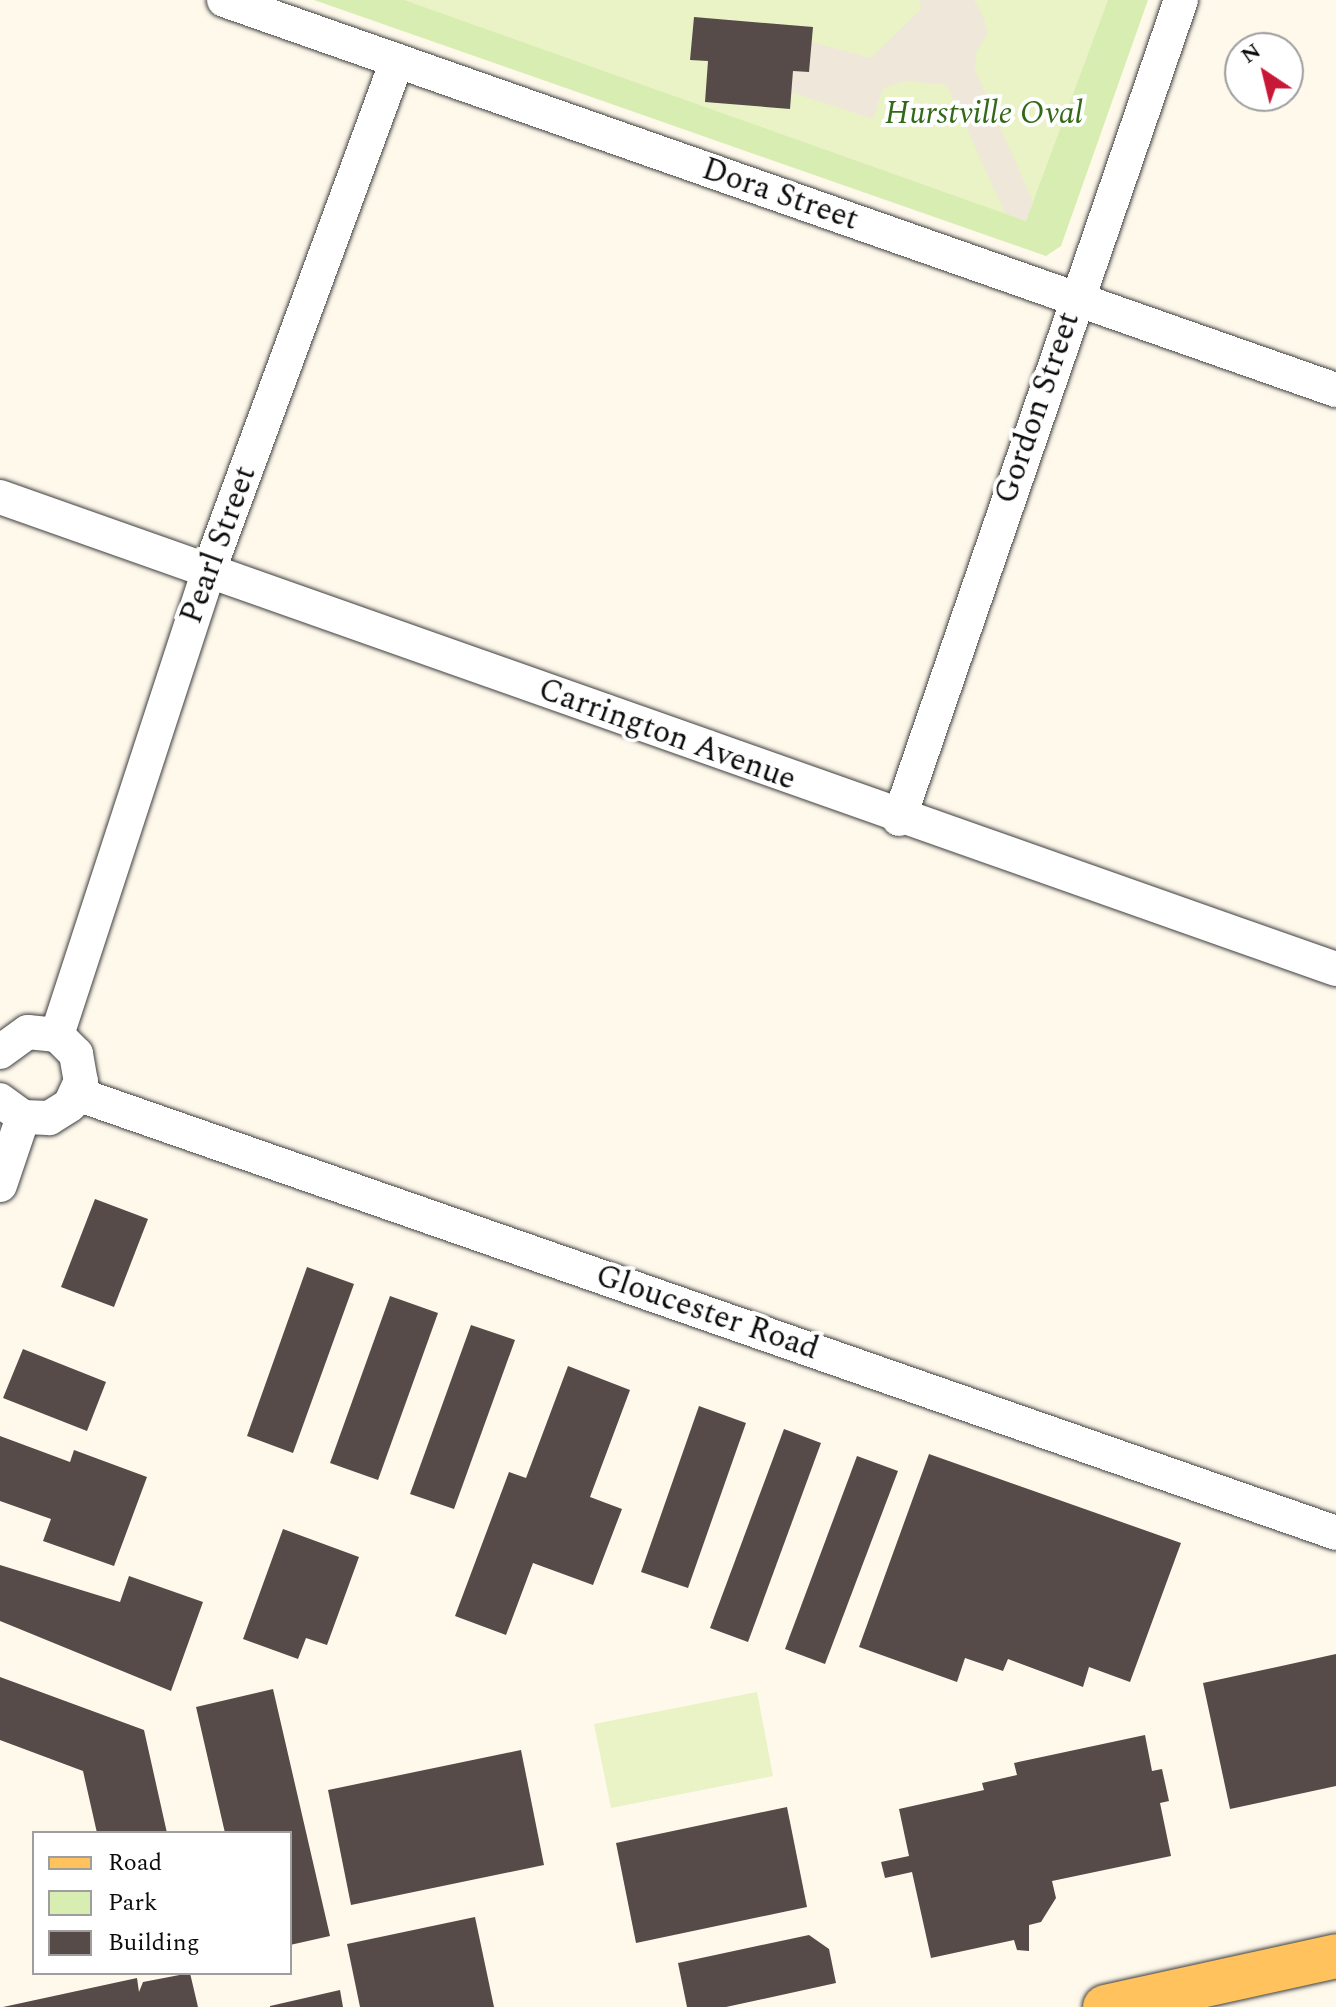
<!DOCTYPE html>
<style>
body{margin:0}
#map{position:relative;width:1336px;height:2007px;overflow:hidden;background:#fff9ec;font-family:Spectral,serif}
div>[style]{position:absolute}
.green>*{inset:0;background:#d8edb2}
.pitch>*{inset:0;background:#e9f3c5}
.plaza>*{inset:0;background:#efe7da}
.building>*{inset:0;background:#564b48}
.roads{filter:drop-shadow(0 0 2px #3f3f3f) drop-shadow(0 0 2px #3f3f3f)}
.minor>*{height:34px;margin:-17px;padding:0 17px;transform-origin:17px;border-radius:17px;background:#fff}
.major>*{height:44px;margin:-22px;padding:0 22px;transform-origin:22px;border-radius:22px;background:#ffc25c}
span{translate:-50% -50%;white-space:nowrap;text-align:center;line-height:1.15;-webkit-text-stroke:8px #fff;paint-order:stroke}
.park-label{font-size:32px;color:#336a17;font-style:italic}
.street-label{font-size:32px;color:#0c0c0c}
.legend{position:absolute;left:32px;top:1831px;width:260px;height:144px;box-sizing:border-box;background:#fff;border:2px solid #9e9e9e;margin:0;padding:10px 14px;list-style:none;font-size:24px;color:#0c0c0c}
.legend li{display:flex;align-items:center;gap:16px;height:40px}
.legend b{width:40px;border:2px solid #9e9e9e}
.north{position:absolute;left:1224px;top:32px;width:80px;height:80px;box-sizing:border-box;background:#fff;border:2px solid #9e9e9e;border-radius:50%;rotate:325deg;font-size:22px;font-weight:700;line-height:32px;text-align:center;color:#0c0c0c}
.north::after{content:'';display:block;margin:auto;width:28px;height:36px;background:#c81838;clip-path:polygon(50% 0,100% 100%,50% 72%,0 100%)}
</style>
<div id="map">
<div class="green">
<i style="clip-path:polygon(314px 0,1148px 0,1061px 246px,1046px 256px)"></i>
</div>
<div class="pitch">
<i style="clip-path:polygon(404px 0,1108px 0,1026px 221px)"></i>
<i style="clip-path:polygon(757px 1692px,773px 1776px,611px 1808px,594px 1724px)"></i>
</div>
<div class="plaza">
<i style="clip-path:polygon(920px 0,974px 0,983px 16px,988px 34px,976px 52px,975px 70px,1033px 202px,1026px 221px,1005px 213px,947px 85px,904px 81px,883px 88px,873px 119px,791px 92px,793px 71px,809px 72px,811px 42px,871px 58px,921px 9px)"></i>
</div>
<div class="building">
<i style="clip-path:polygon(694px 17px,813px 27px,809px 72px,793px 71px,790px 109px,705px 102px,708px 61px,690px 60px)"></i>
<i style="clip-path:polygon(95px 1199px,148px 1219px,114px 1307px,61px 1287px)"></i>
<i style="clip-path:polygon(307px 1267px,354px 1284px,293px 1453px,247px 1436px)"></i>
<i style="clip-path:polygon(390px 1296px,438px 1313px,378px 1480px,330px 1463px)"></i>
<i style="clip-path:polygon(471px 1325px,515px 1340px,454px 1509px,410px 1494px)"></i>
<i style="clip-path:polygon(23px 1349px,106px 1382px,87px 1431px,3px 1398px)"></i>
<i style="clip-path:polygon(568px 1366px,630px 1390px,590px 1497px,622px 1509px,593px 1585px,533px 1563px,506px 1635px,455px 1616px,509px 1472px,526px 1478px)"></i>
<i style="clip-path:polygon(699px 1406px,746px 1423px,688px 1588px,641px 1572px)"></i>
<i style="clip-path:polygon(784px 1429px,821px 1443px,748px 1642px,710px 1628px)"></i>
<i style="clip-path:polygon(0 1436px,70px 1462px,74px 1450px,147px 1477px,114px 1566px,43px 1541px,51px 1519px,0 1501px)"></i>
<i style="clip-path:polygon(929px 1454px,1181px 1543px,1130px 1682px,1089px 1667px,1083px 1687px,1008px 1659px,1003px 1671px,965px 1658px,957px 1682px,859px 1647px)"></i>
<i style="clip-path:polygon(857px 1456px,898px 1471px,825px 1664px,785px 1649px)"></i>
<i style="clip-path:polygon(283px 1529px,359px 1557px,327px 1645px,306px 1638px,298px 1659px,243px 1639px)"></i>
<i style="clip-path:polygon(0 1565px,120px 1602px,129px 1576px,203px 1602px,171px 1691px,0 1621px)"></i>
<i style="clip-path:polygon(1336px 1654px,1336px 1786px,1230px 1809px,1203px 1683px)"></i>
<i style="clip-path:polygon(0 1677px,144px 1730px,167px 1833px,97px 1833px,83px 1771px,0 1740px)"></i>
<i style="clip-path:polygon(273px 1689px,330px 1936px,290px 1945px,290px 1833px,225px 1833px,196px 1707px)"></i>
<i style="clip-path:polygon(1145px 1735px,1152px 1771px,1162px 1769px,1169px 1801px,1160px 1803px,1171px 1856px,1052px 1881px,1056px 1898px,1041px 1922px,1029px 1925px,1029px 1951px,1017px 1950px,1014px 1940px,931px 1958px,912px 1872px,885px 1878px,881px 1862px,909px 1856px,899px 1809px,984px 1790px,982px 1783px,1017px 1775px,1014px 1763px)"></i>
<i style="clip-path:polygon(521px 1750px,544px 1865px,351px 1905px,328px 1790px)"></i>
<i style="clip-path:polygon(787px 1807px,807px 1907px,636px 1943px,616px 1843px)"></i>
<i style="clip-path:polygon(475px 1917px,494px 2007px,360px 2007px,347px 1944px)"></i>
<i style="clip-path:polygon(809px 1935px,829px 1949px,836px 1983px,726px 2007px,687px 2007px,678px 1963px)"></i>
<i style="clip-path:polygon(190px 1973px,198px 2007px,3px 2007px,137px 1978px,139px 1992px,143px 1982px)"></i>
<i style="clip-path:polygon(340px 1990px,343px 2007px,270px 2007px,270px 2006px)"></i>
</div>
<div class="roads">
<div class="minor">
<i style="left:224px;top:0;width:1178px;rotate:19.33deg"></i>
<i style="left:0;top:497px;width:1417px;rotate:19.46deg"></i>
<i style="left:899px;top:819px;width:866px;rotate:-71deg"></i>
<i style="left:57px;top:1035px;width:489px;rotate:-71.9deg"></i>
<i style="left:209px;top:570px;width:543px;rotate:-69.73deg"></i>
<i style="left:0;top:1052px;width:34px;rotate:-36deg"></i>
<i style="left:28px;top:1032px;width:29px;rotate:6deg"></i>
<i style="left:57px;top:1035px;width:27px;rotate:45deg"></i>
<i style="left:76px;top:1054px;width:27px;rotate:80deg"></i>
<i style="left:81px;top:1081px;width:26px;rotate:115deg"></i>
<i style="left:70px;top:1105px;width:25px;rotate:148deg"></i>
<i style="left:49px;top:1118px;width:26px;rotate:-178deg"></i>
<i style="left:23px;top:1117px;width:29px;rotate:-144deg"></i>
<i style="left:77px;top:1094px;width:1333px;rotate:19.22deg"></i>
<i style="left:0;top:1185px;width:72px;rotate:-71.3deg"></i>
</div>
<div class="major">
<i style="left:1105px;top:2007px;width:237px;rotate:-12.4deg"></i>
</div>
</div>
<div class="park-label">
<span style="left:984px;top:114px">Hurstville Oval</span>
</div>
<div class="street-label">
<span style="left:780px;top:195px;rotate:19deg">Dora Street</span>
<span style="left:1038px;top:408px;rotate:-71deg">Gordon Street</span>
<span style="left:219px;top:545px;rotate:-70deg">Pearl Street</span>
<span style="left:667px;top:735px;rotate:20deg">Carrington Avenue</span>
<span style="left:707px;top:1313px;rotate:19deg">Gloucester Road</span>
</div>
<ul class="legend">
<li><b style="height:10px;background:#ffc25c"></b>Road</li>
<li><b style="height:22px;background:#d8edb2"></b>Park</li>
<li><b style="height:22px;background:#564b48"></b>Building</li>
</ul>
<div class="north">N</div>
</div>
